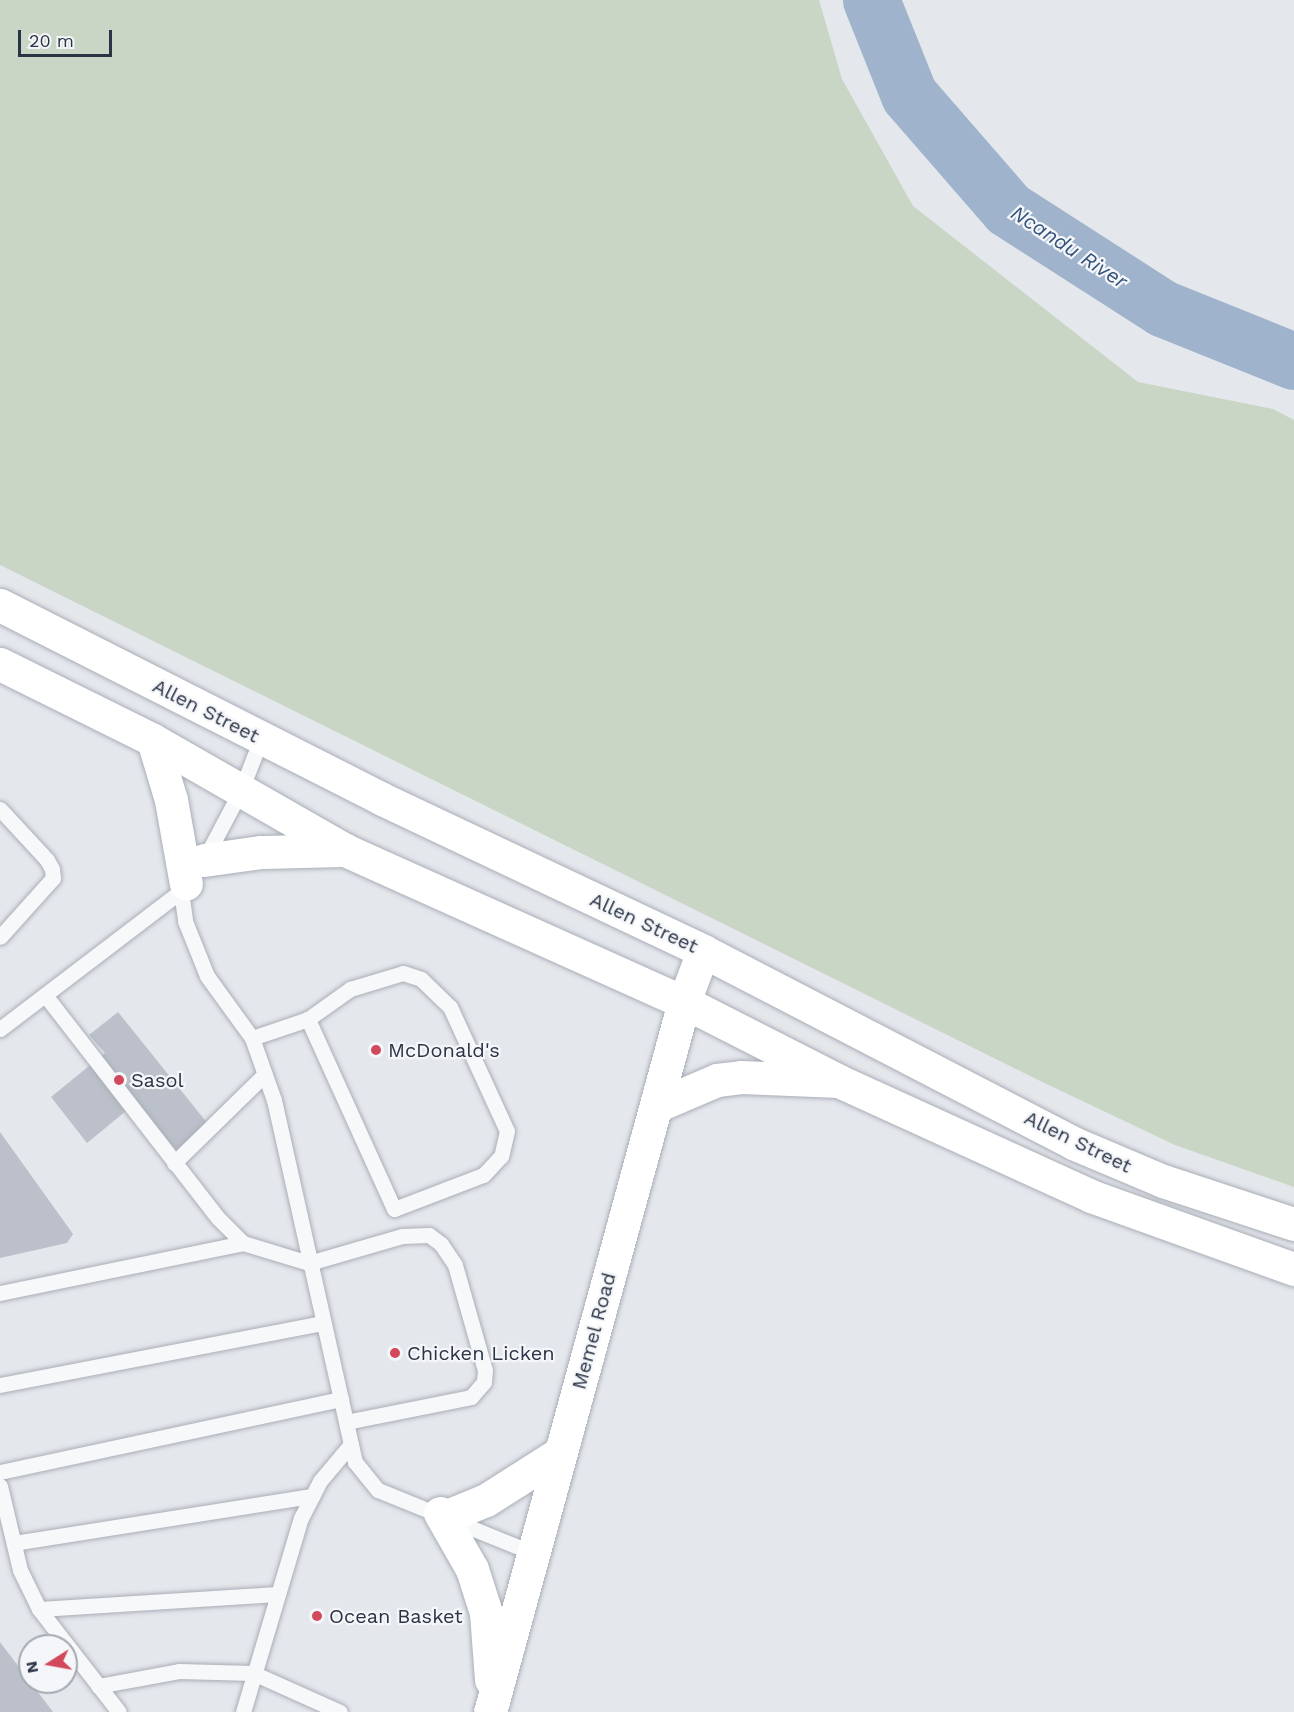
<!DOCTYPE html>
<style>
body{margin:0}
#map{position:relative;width:1294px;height:1712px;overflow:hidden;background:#e4e7ec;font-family:"Work Sans",sans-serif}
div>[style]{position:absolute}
.green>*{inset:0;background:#c9d6c5}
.river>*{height:57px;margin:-28.5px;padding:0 28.5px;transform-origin:28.5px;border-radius:28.5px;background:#9fb4cc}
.building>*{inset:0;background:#bbc0ca}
.roads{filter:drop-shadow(0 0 2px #a9aeb7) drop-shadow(0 0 2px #a9aeb7)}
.lane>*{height:15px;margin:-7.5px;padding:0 7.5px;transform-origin:7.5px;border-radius:7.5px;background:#f7f8fa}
.secondary>*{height:33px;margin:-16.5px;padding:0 16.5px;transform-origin:16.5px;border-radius:16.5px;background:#fff}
.primary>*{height:33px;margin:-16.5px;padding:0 16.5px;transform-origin:16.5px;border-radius:16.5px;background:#fff}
.dots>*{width:16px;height:16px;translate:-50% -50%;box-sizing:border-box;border:3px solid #f4f6f9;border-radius:50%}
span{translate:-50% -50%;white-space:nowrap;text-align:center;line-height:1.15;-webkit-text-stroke:4.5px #f4f6f9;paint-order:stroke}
.street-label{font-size:20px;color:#2b3445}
.poi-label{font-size:20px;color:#2b3445}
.left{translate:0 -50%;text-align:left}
.water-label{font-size:21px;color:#34527a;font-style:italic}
.north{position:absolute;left:18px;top:1634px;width:60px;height:60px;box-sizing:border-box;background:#f4f6f9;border:2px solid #a4a8b1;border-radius:50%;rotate:259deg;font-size:16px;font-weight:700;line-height:24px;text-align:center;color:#2b3445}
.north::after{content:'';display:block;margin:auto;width:21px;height:27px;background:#d1495b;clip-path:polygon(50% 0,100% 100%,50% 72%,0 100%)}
.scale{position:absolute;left:18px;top:30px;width:94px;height:27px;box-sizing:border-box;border:3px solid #2b3445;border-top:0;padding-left:8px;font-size:18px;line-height:21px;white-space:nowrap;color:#2b3445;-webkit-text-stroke:4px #f4f6f9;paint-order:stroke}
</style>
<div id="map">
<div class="green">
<i style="clip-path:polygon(0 0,819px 0,842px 79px,913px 206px,1138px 382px,1273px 409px,1294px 420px,1294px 1187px,1175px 1145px,1036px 1079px,0 565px)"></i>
</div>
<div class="river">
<i style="left:871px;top:0;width:102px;rotate:68.2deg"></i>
<i style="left:909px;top:95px;width:151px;rotate:49deg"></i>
<i style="left:1008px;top:209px;width:183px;rotate:32.7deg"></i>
<i style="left:1162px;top:308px;width:142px;rotate:21.9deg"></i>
</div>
<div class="building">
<i style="clip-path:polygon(118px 1012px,208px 1124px,176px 1150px,137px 1102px,87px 1143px,51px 1097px,105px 1053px,89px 1035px)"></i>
<i style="clip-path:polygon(0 1132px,73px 1234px,67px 1243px,0 1258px)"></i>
<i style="clip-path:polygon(0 1642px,53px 1712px,0 1712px)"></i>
</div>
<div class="roads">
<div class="lane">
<i style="left:0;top:809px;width:69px;rotate:47.3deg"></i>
<i style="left:47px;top:860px;width:10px;rotate:61deg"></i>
<i style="left:52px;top:869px;width:9px;rotate:84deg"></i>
<i style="left:53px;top:878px;width:79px;rotate:131.9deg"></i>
<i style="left:205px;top:858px;width:77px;rotate:-62.1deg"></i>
<i style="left:241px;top:790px;width:55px;rotate:-68.6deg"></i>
<i style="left:187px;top:883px;width:10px;rotate:127deg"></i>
<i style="left:181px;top:891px;width:30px;rotate:82deg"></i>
<i style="left:185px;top:921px;width:59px;rotate:68.2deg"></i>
<i style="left:207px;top:976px;width:77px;rotate:54deg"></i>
<i style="left:252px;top:1038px;width:66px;rotate:70.5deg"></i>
<i style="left:274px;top:1100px;width:371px;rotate:77.4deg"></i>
<i style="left:355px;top:1462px;width:36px;rotate:51deg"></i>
<i style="left:378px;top:1490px;width:167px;rotate:22.1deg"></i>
<i style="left:45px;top:995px;width:282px;rotate:52.2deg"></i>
<i style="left:218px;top:1218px;width:35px;rotate:45deg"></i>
<i style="left:243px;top:1243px;width:69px;rotate:16.9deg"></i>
<i style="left:309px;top:1263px;width:97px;rotate:-16.2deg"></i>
<i style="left:402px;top:1236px;width:27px;rotate:-2deg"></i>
<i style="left:429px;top:1235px;width:15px;rotate:37deg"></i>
<i style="left:441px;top:1244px;width:25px;rotate:56deg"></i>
<i style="left:455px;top:1265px;width:109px;rotate:74.1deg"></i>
<i style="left:485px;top:1370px;width:12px;rotate:95deg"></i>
<i style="left:484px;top:1382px;width:20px;rotate:131deg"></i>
<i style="left:471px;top:1397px;width:127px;rotate:168.7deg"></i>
<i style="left:0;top:1029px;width:228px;rotate:-37.3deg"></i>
<i style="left:252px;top:1038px;width:59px;rotate:-18.7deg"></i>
<i style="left:308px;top:1019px;width:52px;rotate:-35.5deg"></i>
<i style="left:350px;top:989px;width:55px;rotate:-16.8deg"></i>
<i style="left:403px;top:973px;width:19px;rotate:18deg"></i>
<i style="left:421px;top:979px;width:40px;rotate:44deg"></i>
<i style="left:450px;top:1007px;width:136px;rotate:65.3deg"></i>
<i style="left:507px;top:1131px;width:26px;rotate:103deg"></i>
<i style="left:501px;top:1156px;width:26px;rotate:133deg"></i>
<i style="left:483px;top:1175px;width:95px;rotate:159.1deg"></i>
<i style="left:394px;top:1209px;width:209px;rotate:-114.4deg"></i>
<i style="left:174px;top:1163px;width:127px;rotate:-44.4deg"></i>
<i style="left:0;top:1293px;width:248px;rotate:-11.6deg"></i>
<i style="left:0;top:1385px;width:329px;rotate:-10.9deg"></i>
<i style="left:0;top:1472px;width:349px;rotate:-12.1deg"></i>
<i style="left:0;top:1486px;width:86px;rotate:76.6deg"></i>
<i style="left:20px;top:1570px;width:43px;rotate:64deg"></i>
<i style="left:39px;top:1609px;width:130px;rotate:52.2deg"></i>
<i style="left:14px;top:1543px;width:302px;rotate:-9deg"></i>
<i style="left:39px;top:1609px;width:239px;rotate:-3.6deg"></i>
<i style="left:98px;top:1686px;width:82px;rotate:-10.5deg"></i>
<i style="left:179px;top:1671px;width:74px;rotate:1.5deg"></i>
<i style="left:253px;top:1673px;width:95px;rotate:24.1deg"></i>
<i style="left:243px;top:1712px;width:202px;rotate:-73.4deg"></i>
<i style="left:301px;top:1518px;width:42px;rotate:-62.8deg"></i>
<i style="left:320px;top:1481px;width:48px;rotate:-50deg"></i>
</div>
<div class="secondary">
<i style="left:703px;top:951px;width:417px;rotate:27.4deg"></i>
<i style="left:1073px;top:1143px;width:98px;rotate:22.9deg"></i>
<i style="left:1163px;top:1181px;width:138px;rotate:18.2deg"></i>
<i style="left:684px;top:1002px;width:174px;rotate:27deg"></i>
<i style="left:839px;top:1081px;width:277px;rotate:24.5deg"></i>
<i style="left:1091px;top:1196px;width:216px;rotate:19.8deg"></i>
</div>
<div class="primary">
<i style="left:0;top:605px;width:428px;rotate:26.9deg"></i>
<i style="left:382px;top:799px;width:355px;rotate:25.3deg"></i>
<i style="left:703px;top:951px;width:54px;rotate:110.4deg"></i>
<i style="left:684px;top:1002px;width:736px;rotate:105.28deg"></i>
<i style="left:0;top:664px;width:171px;rotate:26.4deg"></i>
<i style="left:153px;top:740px;width:221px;rotate:29.8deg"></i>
<i style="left:345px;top:850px;width:372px;rotate:24.2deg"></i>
<i style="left:153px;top:740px;width:63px;rotate:73.3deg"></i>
<i style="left:171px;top:800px;width:85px;rotate:79.9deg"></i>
<i style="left:204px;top:860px;width:58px;rotate:-8deg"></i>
<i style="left:261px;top:852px;width:84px;rotate:-1.4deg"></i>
<i style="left:656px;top:1106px;width:66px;rotate:-23.1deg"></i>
<i style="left:717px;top:1080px;width:24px;rotate:-7deg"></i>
<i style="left:741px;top:1077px;width:98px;rotate:2.3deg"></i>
<i style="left:440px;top:1513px;width:64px;rotate:60.3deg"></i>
<i style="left:472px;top:1569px;width:46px;rotate:72.3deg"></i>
<i style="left:486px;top:1613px;width:67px;rotate:85.7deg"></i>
<i style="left:447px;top:1516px;width:42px;rotate:-22.3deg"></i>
<i style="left:486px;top:1500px;width:88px;rotate:-32.4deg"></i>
</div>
</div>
<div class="dots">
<i style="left:376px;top:1050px;background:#d1495b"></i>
<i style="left:119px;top:1080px;background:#d1495b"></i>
<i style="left:395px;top:1353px;background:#d1495b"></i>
<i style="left:317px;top:1616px;background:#d1495b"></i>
</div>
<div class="street-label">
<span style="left:206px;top:711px;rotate:27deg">Allen Street</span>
<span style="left:644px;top:923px;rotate:25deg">Allen Street</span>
<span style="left:1078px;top:1142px;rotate:26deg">Allen Street</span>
<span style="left:594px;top:1331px;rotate:-75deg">Memel Road</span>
</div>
<div class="poi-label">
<span class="left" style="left:388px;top:1050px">McDonald's</span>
<span class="left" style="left:131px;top:1080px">Sasol</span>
<span class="left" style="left:407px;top:1353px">Chicken Licken</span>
<span class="left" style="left:329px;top:1616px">Ocean Basket</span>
</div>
<div class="water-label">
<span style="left:1069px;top:247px;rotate:33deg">Ncandu River</span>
</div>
<div class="north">N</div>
<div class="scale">20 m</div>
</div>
